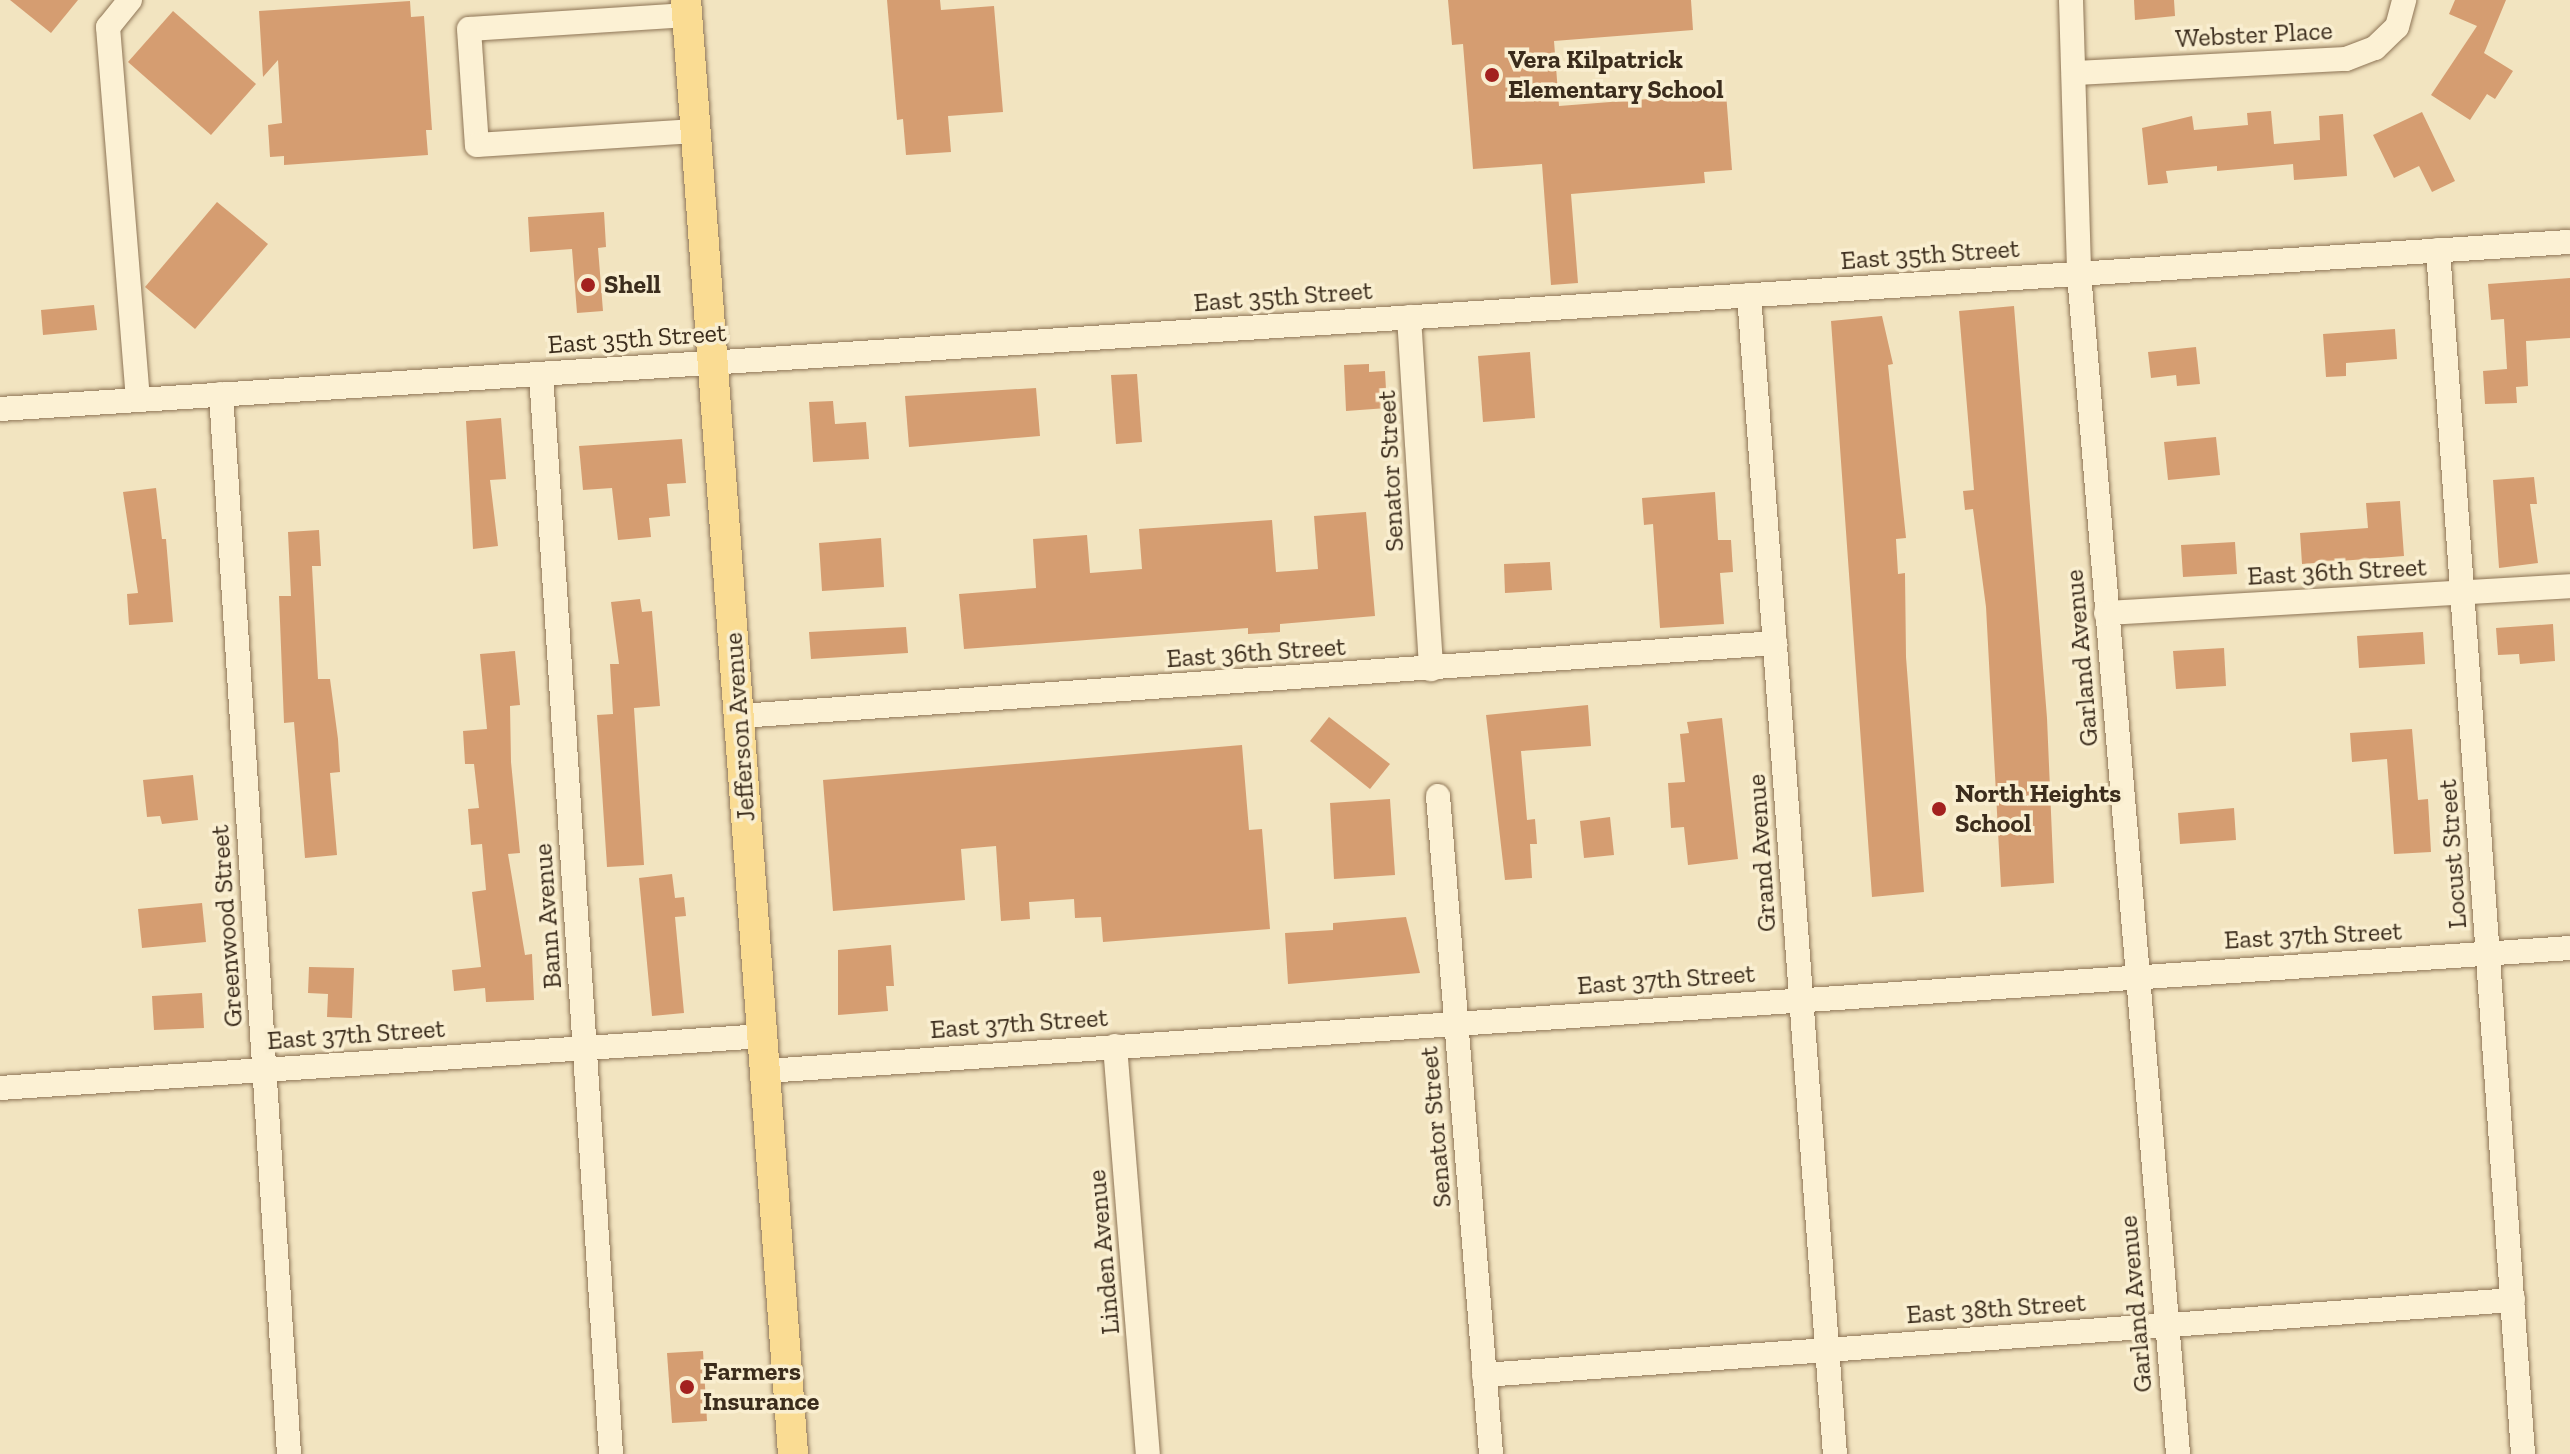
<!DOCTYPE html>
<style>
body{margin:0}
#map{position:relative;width:2570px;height:1454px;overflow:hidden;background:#f2e4c0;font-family:"Zilla Slab",serif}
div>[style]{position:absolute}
.building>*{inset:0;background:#d59d71}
.roads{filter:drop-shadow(0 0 2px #8e7556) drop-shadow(0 0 2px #8e7556)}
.minor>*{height:24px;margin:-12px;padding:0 12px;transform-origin:12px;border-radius:12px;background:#fcf1d4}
.major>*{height:30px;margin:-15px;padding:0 15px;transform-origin:15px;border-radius:15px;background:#fadc93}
.dots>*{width:22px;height:22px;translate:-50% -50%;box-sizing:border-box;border:4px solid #f9eed0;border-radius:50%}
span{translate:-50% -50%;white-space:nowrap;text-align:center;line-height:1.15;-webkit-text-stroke:7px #f9eed0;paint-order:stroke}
.street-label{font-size:26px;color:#3b2c1c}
.poi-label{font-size:26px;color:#3b2c1c;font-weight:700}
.left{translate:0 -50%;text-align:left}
</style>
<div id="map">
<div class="building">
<i style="clip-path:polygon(10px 0,78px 0,51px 33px)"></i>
<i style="clip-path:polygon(887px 0,940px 0,941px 10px,994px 6px,1003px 112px,948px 116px,951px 152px,906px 155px,903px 119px,897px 120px)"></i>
<i style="clip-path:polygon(1448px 0,1691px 0,1693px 30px,1554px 41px,1559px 106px,1726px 93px,1732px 170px,1704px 172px,1705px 183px,1571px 194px,1578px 283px,1551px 285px,1542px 164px,1473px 169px,1463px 44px,1452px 45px)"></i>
<i style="clip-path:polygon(2134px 0,2174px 0,2175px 16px,2135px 20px)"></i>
<i style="clip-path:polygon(2455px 0,2506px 0,2484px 53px,2513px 71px,2495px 99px,2487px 94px,2470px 120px,2431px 95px,2477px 26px,2449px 14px)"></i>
<i style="clip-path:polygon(410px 1px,411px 17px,424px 16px,432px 130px,426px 130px,428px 155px,284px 165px,284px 156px,270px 157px,268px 125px,282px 123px,278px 60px,263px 77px,259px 11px)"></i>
<i style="clip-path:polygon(173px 11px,256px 84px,211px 135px,128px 62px)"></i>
<i style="clip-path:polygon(2271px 111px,2274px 144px,2320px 140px,2319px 116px,2343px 114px,2347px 176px,2294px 180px,2293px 164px,2217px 171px,2217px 166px,2166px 171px,2168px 183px,2148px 185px,2142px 128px,2192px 116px,2194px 130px,2248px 125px,2247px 113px)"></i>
<i style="clip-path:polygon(2422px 112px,2455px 181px,2432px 192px,2419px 166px,2394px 178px,2373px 135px)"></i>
<i style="clip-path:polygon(217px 202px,268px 244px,195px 329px,145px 287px)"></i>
<i style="clip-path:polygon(604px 212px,606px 247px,598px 248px,603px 311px,577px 313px,572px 249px,530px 252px,528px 217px)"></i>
<i style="clip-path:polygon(2570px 278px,2570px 338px,2526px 341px,2528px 386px,2516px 387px,2517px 403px,2485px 404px,2483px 371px,2507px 369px,2504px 319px,2491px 320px,2488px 284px)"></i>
<i style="clip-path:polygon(94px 305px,97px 330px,43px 335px,41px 310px)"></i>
<i style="clip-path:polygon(2014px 306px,2047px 718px,2054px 883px,2001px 887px,1986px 607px,1973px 509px,1965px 510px,1963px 491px,1974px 490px,1959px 311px)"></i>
<i style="clip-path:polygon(1882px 316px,1893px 364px,1888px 365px,1906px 538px,1896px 539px,1898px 574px,1905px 573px,1906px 657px,1924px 892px,1872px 897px,1831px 321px)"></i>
<i style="clip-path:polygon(2395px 329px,2397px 359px,2346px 363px,2346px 376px,2326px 377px,2323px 334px)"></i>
<i style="clip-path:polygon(2196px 347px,2200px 384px,2177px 386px,2176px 375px,2151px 378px,2148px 352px)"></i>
<i style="clip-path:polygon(1530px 352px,1535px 418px,1483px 422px,1478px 356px)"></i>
<i style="clip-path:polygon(1369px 364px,1369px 372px,1385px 371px,1387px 408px,1346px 411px,1344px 365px)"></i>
<i style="clip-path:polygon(1137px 374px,1142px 442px,1116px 444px,1111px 375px)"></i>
<i style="clip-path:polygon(1036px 388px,1040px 436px,909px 447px,905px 396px)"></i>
<i style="clip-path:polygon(833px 401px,835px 424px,866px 422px,869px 459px,813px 462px,809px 402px)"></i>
<i style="clip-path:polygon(501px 418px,506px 479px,490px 480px,498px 546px,473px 549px,466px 421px)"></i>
<i style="clip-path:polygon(2216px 437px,2220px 475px,2168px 480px,2164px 442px)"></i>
<i style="clip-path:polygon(682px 439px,686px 483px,667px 484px,670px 516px,649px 518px,651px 537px,618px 540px,612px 488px,583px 490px,579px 446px)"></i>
<i style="clip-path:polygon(2534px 477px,2537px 504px,2530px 504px,2538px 563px,2499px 568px,2493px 480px)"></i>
<i style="clip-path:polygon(156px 488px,162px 539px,166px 539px,173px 622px,129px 625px,127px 594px,138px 593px,123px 492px)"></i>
<i style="clip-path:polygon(1715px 492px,1718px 540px,1731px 540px,1733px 572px,1720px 573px,1724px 624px,1660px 628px,1653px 524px,1644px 525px,1642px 498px)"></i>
<i style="clip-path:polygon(2400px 501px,2404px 556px,2302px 564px,2300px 533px,2368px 528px,2366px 503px)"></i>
<i style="clip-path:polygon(1366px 512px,1375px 616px,1280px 624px,1280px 632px,1248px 634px,1248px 628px,964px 649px,959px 594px,1036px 588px,1033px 539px,1087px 535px,1090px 573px,1142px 569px,1139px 529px,1272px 520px,1276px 572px,1318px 569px,1314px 516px)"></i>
<i style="clip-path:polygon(319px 530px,321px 566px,312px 566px,318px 679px,330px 679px,338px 739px,340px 772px,330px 773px,337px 855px,305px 858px,294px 722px,284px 723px,279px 596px,291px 596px,288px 532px)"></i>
<i style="clip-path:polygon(881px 538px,884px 587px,822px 591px,819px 543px)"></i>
<i style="clip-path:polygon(2235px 542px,2237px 574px,2183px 577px,2181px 545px)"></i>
<i style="clip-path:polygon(1550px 562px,1552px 590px,1505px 593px,1504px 564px)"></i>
<i style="clip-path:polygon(640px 599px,642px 612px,652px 611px,660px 706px,634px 708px,644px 865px,607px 867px,597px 715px,613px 714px,610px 664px,619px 664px,611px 602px)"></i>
<i style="clip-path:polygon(2553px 624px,2555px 661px,2520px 664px,2519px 654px,2498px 655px,2496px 628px)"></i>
<i style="clip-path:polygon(906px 627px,908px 653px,811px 659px,809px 632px)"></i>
<i style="clip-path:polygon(2423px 632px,2425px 664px,2359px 668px,2357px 636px)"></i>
<i style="clip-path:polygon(2224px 648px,2226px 686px,2176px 689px,2173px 651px)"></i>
<i style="clip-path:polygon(515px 651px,520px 705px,510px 706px,511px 762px,520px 853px,508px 854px,525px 955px,532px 954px,534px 1000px,486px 1002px,485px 988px,454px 991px,452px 970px,481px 967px,472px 892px,486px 890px,482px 844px,471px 845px,468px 809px,479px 808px,474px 764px,465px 764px,463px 731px,487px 729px,480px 654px)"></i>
<i style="clip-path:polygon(1588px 705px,1591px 746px,1521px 751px,1527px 820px,1535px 819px,1537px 844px,1530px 844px,1532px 878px,1505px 880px,1486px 715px)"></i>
<i style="clip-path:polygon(1329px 717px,1390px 764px,1370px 789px,1310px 741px)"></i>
<i style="clip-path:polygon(1722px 718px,1738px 859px,1688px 865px,1684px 827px,1671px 828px,1668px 783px,1685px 782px,1680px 734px,1689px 733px,1687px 722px)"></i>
<i style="clip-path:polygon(2412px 729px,2418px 800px,2428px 799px,2431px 852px,2394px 854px,2387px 759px,2352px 762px,2350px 733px)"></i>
<i style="clip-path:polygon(1242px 745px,1249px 830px,1262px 829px,1270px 929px,1103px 942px,1101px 917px,1075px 918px,1074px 899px,1029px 902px,1030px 919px,1001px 921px,996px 846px,961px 849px,965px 900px,833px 911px,823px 780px)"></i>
<i style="clip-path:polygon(193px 775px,198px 820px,162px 824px,160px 816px,147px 817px,143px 780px)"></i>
<i style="clip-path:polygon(1390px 799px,1395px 875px,1334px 879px,1330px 803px)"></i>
<i style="clip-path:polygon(2234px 808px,2236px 840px,2180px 844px,2178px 813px)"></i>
<i style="clip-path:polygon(1610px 817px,1614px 855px,1584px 858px,1580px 821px)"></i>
<i style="clip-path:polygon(672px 874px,675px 898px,684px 897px,686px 916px,675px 917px,684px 1013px,652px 1016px,639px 878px)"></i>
<i style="clip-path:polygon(202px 903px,206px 942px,142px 948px,138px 909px)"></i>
<i style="clip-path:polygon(1406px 917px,1420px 973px,1288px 984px,1285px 933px,1333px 930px,1333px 923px)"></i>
<i style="clip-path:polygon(891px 945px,894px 986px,886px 986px,888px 1011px,838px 1015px,838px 950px)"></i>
<i style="clip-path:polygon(309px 967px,354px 968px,352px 1018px,327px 1017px,328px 994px,308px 993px)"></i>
<i style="clip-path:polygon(202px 993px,204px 1028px,154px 1030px,152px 996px)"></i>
<i style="clip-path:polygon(703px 1351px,707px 1421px,672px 1423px,667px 1353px)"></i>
</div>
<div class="roads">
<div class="minor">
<i style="left:130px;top:0;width:35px;rotate:129deg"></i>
<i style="left:108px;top:27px;width:374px;rotate:85.4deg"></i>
<i style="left:2071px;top:0;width:274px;rotate:88.3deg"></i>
<i style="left:2079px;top:274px;width:1184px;rotate:85.2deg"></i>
<i style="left:687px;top:15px;width:218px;rotate:176.3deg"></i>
<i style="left:469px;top:29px;width:116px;rotate:86.1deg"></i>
<i style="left:477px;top:145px;width:218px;rotate:-3.7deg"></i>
<i style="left:2076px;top:73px;width:270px;rotate:-3deg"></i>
<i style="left:2346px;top:59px;width:31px;rotate:-21deg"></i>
<i style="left:2375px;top:48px;width:30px;rotate:-44deg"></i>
<i style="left:2397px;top:27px;width:28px;rotate:-75deg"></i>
<i style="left:2438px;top:250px;width:1207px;rotate:85.96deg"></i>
<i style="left:1749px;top:295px;width:1162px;rotate:85.76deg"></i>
<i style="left:1409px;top:317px;width:353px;rotate:86.4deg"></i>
<i style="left:541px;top:374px;width:1082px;rotate:86.29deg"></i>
<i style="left:221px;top:394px;width:1062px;rotate:86.33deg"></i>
<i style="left:0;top:409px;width:2575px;rotate:-3.72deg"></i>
<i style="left:2106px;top:613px;width:465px;rotate:-3.3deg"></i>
<i style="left:740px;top:716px;width:1038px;rotate:-4.03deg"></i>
<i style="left:1438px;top:796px;width:660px;rotate:85.39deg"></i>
<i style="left:1115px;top:1046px;width:409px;rotate:85.4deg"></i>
<i style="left:766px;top:1071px;width:1808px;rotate:-3.9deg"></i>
<i style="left:0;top:1088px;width:765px;rotate:-3.9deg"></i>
<i style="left:1484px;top:1375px;width:1032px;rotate:-4.17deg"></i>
</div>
<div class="major">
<i style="left:686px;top:0;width:1458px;rotate:85.79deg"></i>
</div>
</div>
<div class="dots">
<i style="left:1492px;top:75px;background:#a3211f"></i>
<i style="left:588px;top:285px;background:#a3211f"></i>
<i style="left:1939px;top:809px;background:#a3211f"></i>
<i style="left:687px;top:1387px;background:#a3211f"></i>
</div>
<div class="street-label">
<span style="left:2254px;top:35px;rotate:-3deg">Webster Place</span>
<span style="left:1930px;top:255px;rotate:-4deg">East 35th Street</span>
<span style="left:1283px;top:297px;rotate:-4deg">East 35th Street</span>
<span style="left:637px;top:339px;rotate:-4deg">East 35th Street</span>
<span style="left:1391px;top:471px;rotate:-93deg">Senator Street</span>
<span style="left:2337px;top:572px;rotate:-3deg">East 36th Street</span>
<span style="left:1256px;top:653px;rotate:-4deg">East 36th Street</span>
<span style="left:2082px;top:658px;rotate:-95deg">Garland Avenue</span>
<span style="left:740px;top:727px;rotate:-94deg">Jefferson Avenue</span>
<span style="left:1762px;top:853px;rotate:-94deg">Grand Avenue</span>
<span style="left:2453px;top:854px;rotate:-94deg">Locust Street</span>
<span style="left:548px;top:916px;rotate:-94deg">Bann Avenue</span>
<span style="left:227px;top:926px;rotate:-94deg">Greenwood Street</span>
<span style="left:2313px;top:936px;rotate:-3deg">East 37th Street</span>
<span style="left:1666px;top:980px;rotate:-4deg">East 37th Street</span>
<span style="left:1019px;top:1024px;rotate:-4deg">East 37th Street</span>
<span style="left:356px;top:1035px;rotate:-4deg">East 37th Street</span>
<span style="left:1436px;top:1127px;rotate:-95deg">Senator Street</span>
<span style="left:1104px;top:1252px;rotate:-95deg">Linden Avenue</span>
<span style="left:2136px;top:1304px;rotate:-95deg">Garland Avenue</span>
<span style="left:1996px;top:1309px;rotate:-4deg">East 38th Street</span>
</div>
<div class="poi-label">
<span class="left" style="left:1508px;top:75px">Vera Kilpatrick<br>Elementary School</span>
<span class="left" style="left:604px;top:285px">Shell</span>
<span class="left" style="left:1955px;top:809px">North Heights<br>School</span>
<span class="left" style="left:703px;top:1387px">Farmers<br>Insurance</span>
</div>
</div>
